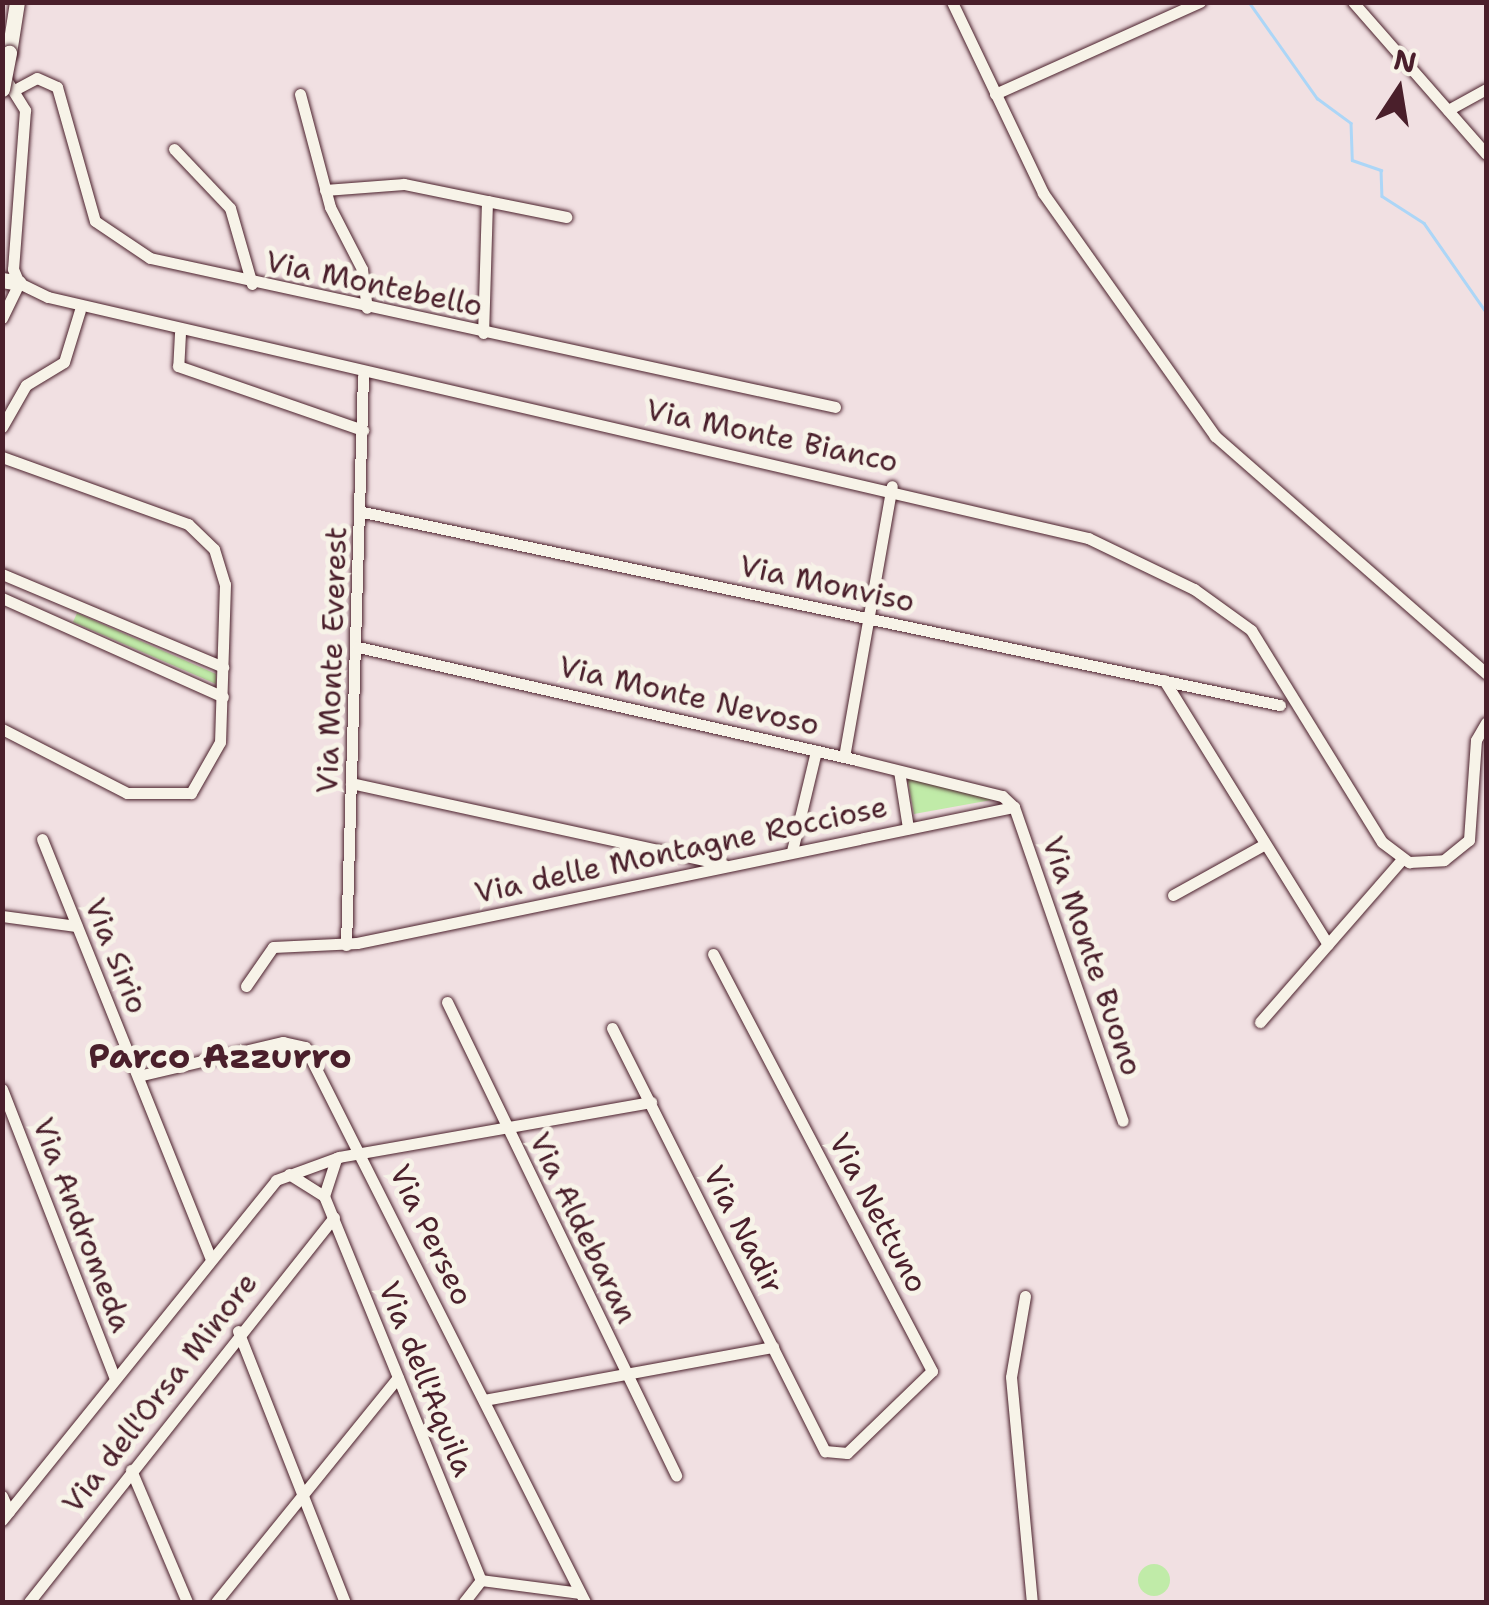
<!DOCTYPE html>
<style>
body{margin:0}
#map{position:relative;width:1489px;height:1605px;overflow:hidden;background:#f1e0e2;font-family:"Shantell Sans",sans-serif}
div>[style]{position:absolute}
.green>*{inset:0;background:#c0eba8}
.round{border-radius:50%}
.stream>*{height:2.5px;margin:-1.25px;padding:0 1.25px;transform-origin:1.25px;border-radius:1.25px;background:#acd6f7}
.roads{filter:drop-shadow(0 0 2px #4a1f2b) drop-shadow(0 0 2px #4a1f2b)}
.street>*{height:11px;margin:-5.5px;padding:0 5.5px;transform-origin:5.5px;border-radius:5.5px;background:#f7f3e8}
.secondary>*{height:15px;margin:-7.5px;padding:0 7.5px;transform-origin:7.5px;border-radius:7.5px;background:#f7f3e8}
.bridges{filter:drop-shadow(0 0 2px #4a1f2b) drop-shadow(0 0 2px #4a1f2b)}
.secondary-bridge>*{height:15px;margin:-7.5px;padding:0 7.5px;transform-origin:7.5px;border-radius:7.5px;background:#f7f3e8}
span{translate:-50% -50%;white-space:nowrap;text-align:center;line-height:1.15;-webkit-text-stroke:10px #f7f3e8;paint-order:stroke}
.street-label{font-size:30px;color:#4a1f2b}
.quarter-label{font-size:35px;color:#4a1f2b;font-weight:700}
.frame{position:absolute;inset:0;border:5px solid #4a1f2b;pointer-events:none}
.north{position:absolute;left:1349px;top:40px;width:100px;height:100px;-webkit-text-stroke:8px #f7f3e8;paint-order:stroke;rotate:12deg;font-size:28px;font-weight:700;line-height:40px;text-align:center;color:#4a1f2b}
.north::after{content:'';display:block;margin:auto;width:35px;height:45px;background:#4a1f2b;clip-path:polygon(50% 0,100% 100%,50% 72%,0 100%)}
</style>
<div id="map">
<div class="green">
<i style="clip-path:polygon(77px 613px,216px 674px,216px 684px,73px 622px)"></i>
<i style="clip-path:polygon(907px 776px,997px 799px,914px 814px)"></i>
<i class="round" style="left:1138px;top:1564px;width:32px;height:32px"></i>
</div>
<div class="stream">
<i style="left:1249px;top:2px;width:118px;rotate:54.7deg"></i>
<i style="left:1317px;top:98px;width:42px;rotate:36.3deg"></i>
<i style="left:1351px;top:123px;width:37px;rotate:88deg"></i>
<i style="left:1352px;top:160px;width:31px;rotate:19deg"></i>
<i style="left:1381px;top:170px;width:26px;rotate:88deg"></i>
<i style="left:1382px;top:196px;width:50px;rotate:32.7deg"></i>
<i style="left:1424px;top:223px;width:108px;rotate:55.1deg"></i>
</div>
<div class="roads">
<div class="street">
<i style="left:952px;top:2px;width:212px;rotate:64.5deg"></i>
<i style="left:1043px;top:193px;width:298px;rotate:54.7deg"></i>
<i style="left:1215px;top:436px;width:360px;rotate:41.2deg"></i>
<i style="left:1353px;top:2px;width:202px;rotate:48.8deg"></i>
<i style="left:2px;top:73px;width:44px;rotate:58.1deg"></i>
<i style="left:25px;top:110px;width:159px;rotate:94.3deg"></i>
<i style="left:13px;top:269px;width:15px;rotate:67deg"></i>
<i style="left:19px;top:283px;width:32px;rotate:26deg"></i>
<i style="left:48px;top:297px;width:1068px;rotate:13.05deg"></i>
<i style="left:1088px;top:538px;width:118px;rotate:25.7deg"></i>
<i style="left:1194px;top:589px;width:70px;rotate:35.7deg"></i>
<i style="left:1251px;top:630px;width:249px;rotate:58.3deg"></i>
<i style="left:1382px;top:842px;width:34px;rotate:37deg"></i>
<i style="left:1409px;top:862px;width:35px;rotate:-3deg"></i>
<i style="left:1444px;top:860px;width:32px;rotate:-39deg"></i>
<i style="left:1469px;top:840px;width:100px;rotate:-86deg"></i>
<i style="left:1476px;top:740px;width:20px;rotate:-60deg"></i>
<i style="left:18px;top:88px;width:21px;rotate:-28deg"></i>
<i style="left:37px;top:78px;width:22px;rotate:24deg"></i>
<i style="left:57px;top:87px;width:139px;rotate:74.2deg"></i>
<i style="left:95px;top:221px;width:66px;rotate:33.9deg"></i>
<i style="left:150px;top:258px;width:701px;rotate:12.27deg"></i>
<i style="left:300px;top:94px;width:117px;rotate:75.1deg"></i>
<i style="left:330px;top:207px;width:70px;rotate:62.7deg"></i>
<i style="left:362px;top:269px;width:39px;rotate:83deg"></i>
<i style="left:995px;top:94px;width:225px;rotate:-24.2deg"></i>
<i style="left:1448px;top:110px;width:43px;rotate:-28.9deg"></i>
<i style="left:174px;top:149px;width:81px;rotate:46.5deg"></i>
<i style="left:230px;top:208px;width:79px;rotate:73.9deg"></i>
<i style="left:325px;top:190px;width:79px;rotate:-4.3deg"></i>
<i style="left:404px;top:184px;width:85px;rotate:11.6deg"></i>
<i style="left:487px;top:201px;width:132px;rotate:91.7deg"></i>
<i style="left:487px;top:201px;width:81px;rotate:11.4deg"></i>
<i style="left:2px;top:318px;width:39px;rotate:-64deg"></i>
<i style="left:180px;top:333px;width:33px;rotate:93deg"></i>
<i style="left:178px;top:366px;width:196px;rotate:19.1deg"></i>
<i style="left:2px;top:427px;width:48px;rotate:-60.3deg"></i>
<i style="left:26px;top:385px;width:44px;rotate:-31.2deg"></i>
<i style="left:64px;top:362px;width:54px;rotate:-72.9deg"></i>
<i style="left:2px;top:457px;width:198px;rotate:19.8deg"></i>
<i style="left:188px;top:524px;width:36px;rotate:44deg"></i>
<i style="left:214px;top:549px;width:37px;rotate:73deg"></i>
<i style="left:225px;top:584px;width:158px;rotate:91.8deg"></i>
<i style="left:220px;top:742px;width:59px;rotate:119.6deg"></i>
<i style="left:191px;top:793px;width:64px;rotate:180deg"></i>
<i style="left:127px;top:793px;width:140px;rotate:-152.9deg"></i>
<i style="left:363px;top:512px;width:937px;rotate:11.89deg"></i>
<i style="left:2px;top:574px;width:240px;rotate:22.8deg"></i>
<i style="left:2px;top:598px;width:242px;rotate:24.1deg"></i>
<i style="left:1164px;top:680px;width:311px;rotate:58.2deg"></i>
<i style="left:844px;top:757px;width:275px;rotate:-80deg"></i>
<i style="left:899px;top:771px;width:58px;rotate:81deg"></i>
<i style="left:351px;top:783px;width:381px;rotate:12.3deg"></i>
<i style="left:1014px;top:807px;width:332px;rotate:70.9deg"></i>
<i style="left:42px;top:839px;width:453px;rotate:68.1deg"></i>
<i style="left:792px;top:851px;width:103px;rotate:-76.5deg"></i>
<i style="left:1173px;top:895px;width:105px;rotate:-29deg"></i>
<i style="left:2px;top:916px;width:75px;rotate:7.7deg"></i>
<i style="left:346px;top:945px;width:569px;rotate:-88.29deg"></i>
<i style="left:246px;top:986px;width:47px;rotate:-55.3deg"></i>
<i style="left:273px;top:947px;width:84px;rotate:-2.7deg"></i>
<i style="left:357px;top:943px;width:671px;rotate:-11.7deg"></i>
<i style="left:1014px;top:807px;width:16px;rotate:-137deg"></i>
<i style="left:1002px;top:796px;width:149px;rotate:-166.1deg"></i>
<i style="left:857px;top:760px;width:512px;rotate:-167.24deg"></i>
<i style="left:447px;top:1002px;width:526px;rotate:64.17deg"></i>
<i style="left:1260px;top:1022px;width:216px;rotate:-48.9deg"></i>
<i style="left:612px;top:1028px;width:474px;rotate:63.3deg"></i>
<i style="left:825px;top:1451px;width:22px;rotate:5deg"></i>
<i style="left:847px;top:1453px;width:118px;rotate:-44deg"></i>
<i style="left:932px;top:1371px;width:471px;rotate:-117.7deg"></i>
<i style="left:138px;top:1076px;width:149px;rotate:-13.2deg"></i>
<i style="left:283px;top:1042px;width:23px;rotate:13deg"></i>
<i style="left:305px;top:1047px;width:622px;rotate:63.23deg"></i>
<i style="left:2px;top:1089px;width:311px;rotate:68.7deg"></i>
<i style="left:289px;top:1174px;width:41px;rotate:32.2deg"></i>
<i style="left:324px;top:1196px;width:415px;rotate:67.8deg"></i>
<i style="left:324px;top:1196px;width:40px;rotate:-72deg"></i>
<i style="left:1025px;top:1296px;width:82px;rotate:99.8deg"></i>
<i style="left:1011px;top:1377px;width:226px;rotate:84.7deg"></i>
<i style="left:238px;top:1331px;width:291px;rotate:68.5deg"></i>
<i style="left:484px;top:1400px;width:294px;rotate:-10.4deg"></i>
<i style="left:131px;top:1470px;width:143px;rotate:67deg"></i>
<i style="left:2px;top:1496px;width:17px;rotate:66deg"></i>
<i style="left:2px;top:1520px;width:437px;rotate:-51.1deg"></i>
<i style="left:276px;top:1180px;width:67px;rotate:-20.1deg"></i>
<i style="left:339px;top:1157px;width:317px;rotate:-10deg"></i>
<i style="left:29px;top:1602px;width:491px;rotate:-51.6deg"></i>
<i style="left:216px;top:1602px;width:289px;rotate:-51deg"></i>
<i style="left:464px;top:1602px;width:28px;rotate:-52deg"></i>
<i style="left:481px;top:1580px;width:100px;rotate:7.5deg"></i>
</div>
<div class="secondary">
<i style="left:9px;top:53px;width:52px;rotate:-81.1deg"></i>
<i style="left:2px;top:280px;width:17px;rotate:10deg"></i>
</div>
</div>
<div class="bridges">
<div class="secondary-bridge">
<i style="left:2px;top:89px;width:37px;rotate:-79deg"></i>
</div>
</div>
<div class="street-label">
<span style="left:374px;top:284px;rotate:12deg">Via Montebello</span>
<span style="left:772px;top:436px;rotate:12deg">Via Monte Bianco</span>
<span style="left:827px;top:584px;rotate:12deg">Via Monviso</span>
<span style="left:332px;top:660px;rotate:-88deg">Via Monte Everest</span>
<span style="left:689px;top:696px;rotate:13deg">Via Monte Nevoso</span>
<span style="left:681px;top:850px;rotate:-12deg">Via delle Montagne Rocciose</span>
<span style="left:116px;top:956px;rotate:68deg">Via Sirio</span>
<span style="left:1092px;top:956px;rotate:71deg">Via Monte Buono</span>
<span style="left:878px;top:1213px;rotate:62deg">Via Nettuno</span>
<span style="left:82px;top:1225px;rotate:69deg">Via Andromeda</span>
<span style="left:583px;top:1228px;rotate:64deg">Via Aldebaran</span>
<span style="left:743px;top:1230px;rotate:63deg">Via Nadir</span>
<span style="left:431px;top:1235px;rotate:64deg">Via Perseo</span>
<span style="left:426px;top:1379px;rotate:68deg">Via dell'Aquila</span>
<span style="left:160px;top:1393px;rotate:-52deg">Via dell'Orsa Minore</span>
</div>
<div class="quarter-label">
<span style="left:220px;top:1056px">Parco Azzurro</span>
</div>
<div class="frame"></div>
<div class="north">N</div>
</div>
